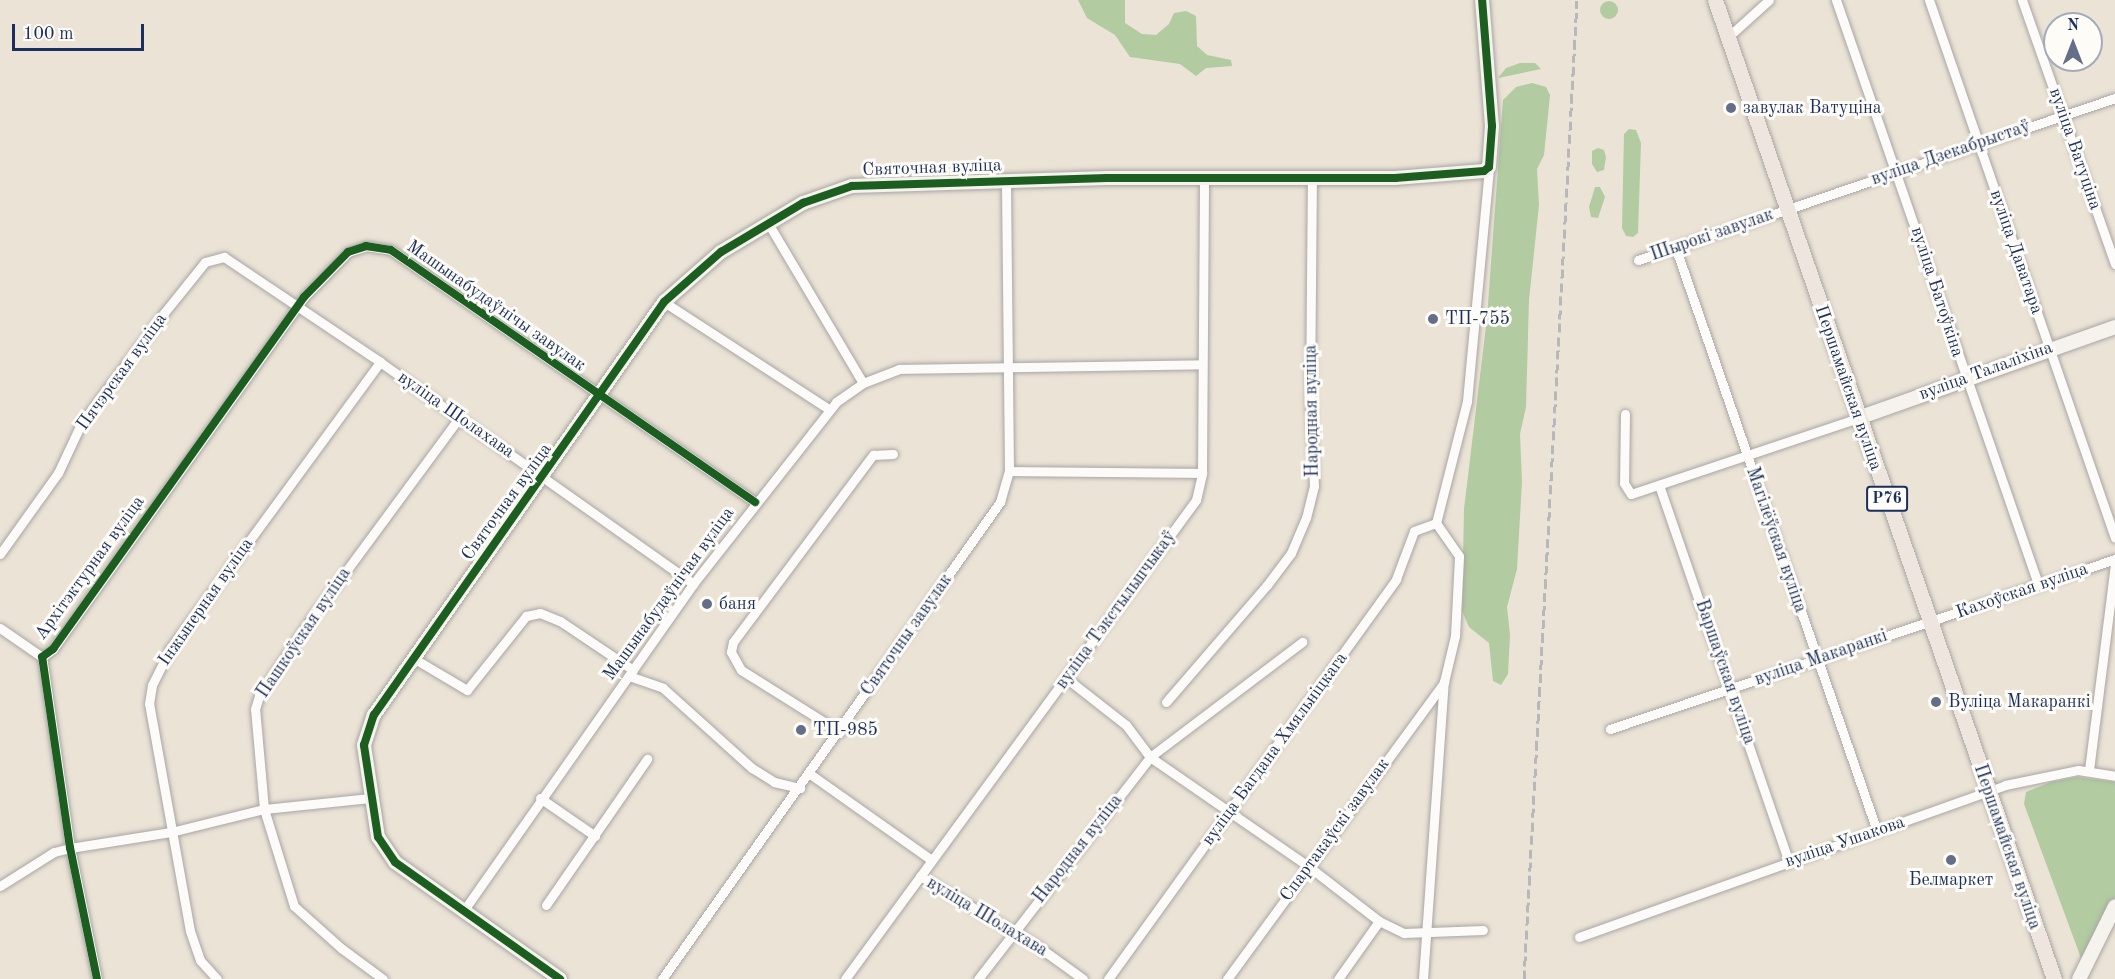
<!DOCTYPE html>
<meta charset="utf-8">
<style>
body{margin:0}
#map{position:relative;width:2115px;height:979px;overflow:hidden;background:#ebe3d6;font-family:"Old Standard TT",serif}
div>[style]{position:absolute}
.forest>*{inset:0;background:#b2cba0}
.round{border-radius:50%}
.roads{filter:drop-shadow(0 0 2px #a8a6a4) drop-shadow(0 0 2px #a8a6a4)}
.street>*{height:9px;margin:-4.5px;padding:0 4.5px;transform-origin:4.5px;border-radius:4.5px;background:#fcfbf9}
.secondary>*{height:14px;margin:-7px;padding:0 7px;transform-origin:7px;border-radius:7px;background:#f6f2ee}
.primary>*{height:15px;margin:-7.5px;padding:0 7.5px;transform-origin:7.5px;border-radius:7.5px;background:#eee6de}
.rail>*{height:3px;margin-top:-1.5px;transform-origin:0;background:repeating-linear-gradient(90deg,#b6b8bb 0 9px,transparent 0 13.5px)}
.cycleway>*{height:8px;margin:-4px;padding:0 4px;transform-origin:4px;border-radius:4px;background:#1b5e20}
.dots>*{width:16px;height:16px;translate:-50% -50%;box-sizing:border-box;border:3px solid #fdfcf7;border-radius:50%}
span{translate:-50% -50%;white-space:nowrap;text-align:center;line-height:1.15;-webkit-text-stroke:6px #fdfcf7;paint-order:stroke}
.shield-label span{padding:2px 4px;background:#fdfcf7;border:2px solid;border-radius:4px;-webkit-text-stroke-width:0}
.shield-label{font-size:16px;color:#1b2f5e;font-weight:700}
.poi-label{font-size:18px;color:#1b2f5e}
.left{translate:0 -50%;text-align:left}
.street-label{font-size:18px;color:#1b2f5e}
.north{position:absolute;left:2043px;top:12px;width:60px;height:60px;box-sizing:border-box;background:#fdfcf7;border:2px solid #a3aaba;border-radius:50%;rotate:0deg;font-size:16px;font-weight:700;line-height:24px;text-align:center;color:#1b2f5e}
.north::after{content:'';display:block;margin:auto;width:21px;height:27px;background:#646e88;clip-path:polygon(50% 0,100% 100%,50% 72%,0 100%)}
.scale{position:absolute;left:12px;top:24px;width:132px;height:27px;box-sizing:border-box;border:3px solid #1b2f5e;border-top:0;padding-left:8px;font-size:18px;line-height:21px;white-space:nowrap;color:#1b2f5e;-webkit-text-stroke:4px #fdfcf7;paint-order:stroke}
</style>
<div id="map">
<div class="forest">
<i style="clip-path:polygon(1078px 0,1125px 0,1125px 23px,1142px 34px,1156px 35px,1169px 24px,1174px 13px,1186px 11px,1196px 16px,1197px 46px,1207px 55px,1231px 60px,1232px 66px,1206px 68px,1196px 76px,1180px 64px,1130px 57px,1115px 35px,1087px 18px)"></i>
<i class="round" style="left:1600px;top:1px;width:18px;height:18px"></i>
<i style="clip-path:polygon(1520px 63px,1535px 63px,1541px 69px,1498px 78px,1506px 68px)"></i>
<i style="clip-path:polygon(1532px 83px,1546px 87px,1550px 95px,1544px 155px,1537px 169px,1539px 205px,1529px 300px,1526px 407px,1520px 434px,1522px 482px,1517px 569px,1507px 607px,1510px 635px,1508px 674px,1501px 685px,1493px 681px,1489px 643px,1469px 627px,1462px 611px,1464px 509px,1487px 318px,1503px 100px,1516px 87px)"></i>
<i style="clip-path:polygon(1629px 129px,1636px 130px,1641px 143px,1638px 233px,1633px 237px,1626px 236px,1622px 228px,1624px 134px)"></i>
<i style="clip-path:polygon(1598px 148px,1604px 150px,1606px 157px,1604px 170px,1597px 172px,1592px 164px,1592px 151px)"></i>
<i style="clip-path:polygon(1595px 187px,1600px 187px,1605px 197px,1598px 218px,1591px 217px,1589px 207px)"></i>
<i style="clip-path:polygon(2077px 777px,2115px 782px,2115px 897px,2087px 956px,2081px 958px,2024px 804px,2026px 792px,2051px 782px)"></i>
</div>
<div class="roads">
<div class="street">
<i style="left:1836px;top:0;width:618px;rotate:70.92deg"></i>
<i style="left:1929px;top:0;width:569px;rotate:70.93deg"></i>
<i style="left:2022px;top:0;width:280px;rotate:70.6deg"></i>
<i style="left:1728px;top:37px;width:55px;rotate:-42.1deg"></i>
<i style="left:768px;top:223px;width:186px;rotate:59.3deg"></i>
<i style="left:1676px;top:249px;width:616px;rotate:70.95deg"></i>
<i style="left:1638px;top:260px;width:504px;rotate:-18.76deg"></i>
<i style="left:664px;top:302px;width:194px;rotate:33deg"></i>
<i style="left:1625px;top:414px;width:69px;rotate:90.8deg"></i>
<i style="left:1624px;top:483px;width:13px;rotate:58deg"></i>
<i style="left:1631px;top:494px;width:239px;rotate:-18.5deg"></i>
<i style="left:1009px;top:471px;width:193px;rotate:0.6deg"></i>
<i style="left:1659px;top:485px;width:397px;rotate:71deg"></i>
<i style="left:0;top:554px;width:100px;rotate:-54.4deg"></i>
<i style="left:58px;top:473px;width:54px;rotate:-64.9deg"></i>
<i style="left:81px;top:424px;width:139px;rotate:-53.2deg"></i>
<i style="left:164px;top:313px;width:65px;rotate:-51.2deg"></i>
<i style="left:205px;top:262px;width:20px;rotate:-15deg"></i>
<i style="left:224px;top:257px;width:188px;rotate:33.9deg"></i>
<i style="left:380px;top:362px;width:384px;rotate:35.3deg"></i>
<i style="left:0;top:628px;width:51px;rotate:34.6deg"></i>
<i style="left:413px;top:658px;width:63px;rotate:30.7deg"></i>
<i style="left:467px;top:690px;width:95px;rotate:-51.4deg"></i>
<i style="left:526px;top:616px;width:14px;rotate:-12deg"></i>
<i style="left:540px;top:613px;width:22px;rotate:22deg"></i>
<i style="left:560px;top:621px;width:88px;rotate:33.9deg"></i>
<i style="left:629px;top:676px;width:36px;rotate:19deg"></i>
<i style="left:663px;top:688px;width:120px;rotate:42deg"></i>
<i style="left:752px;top:768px;width:26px;rotate:32deg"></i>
<i style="left:774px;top:782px;width:27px;rotate:13deg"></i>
<i style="left:1066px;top:678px;width:76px;rotate:38.1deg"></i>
<i style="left:1126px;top:725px;width:40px;rotate:53deg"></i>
<i style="left:1150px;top:757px;width:192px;rotate:34.6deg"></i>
<i style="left:1308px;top:866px;width:90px;rotate:37.8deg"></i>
<i style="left:1379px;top:921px;width:28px;rotate:26deg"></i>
<i style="left:1404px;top:933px;width:79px;rotate:-2.2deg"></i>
<i style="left:1166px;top:702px;width:155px;rotate:-49.2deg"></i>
<i style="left:1267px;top:585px;width:40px;rotate:-53deg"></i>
<i style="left:1291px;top:553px;width:38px;rotate:-67deg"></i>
<i style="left:1306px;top:518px;width:33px;rotate:-76deg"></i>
<i style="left:1314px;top:486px;width:87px;rotate:-92.6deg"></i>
<i style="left:1310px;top:399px;width:220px;rotate:-89.5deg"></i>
<i style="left:1610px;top:729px;width:533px;rotate:-18.6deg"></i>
<i style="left:840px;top:732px;width:117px;rotate:-147.9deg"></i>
<i style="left:741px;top:670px;width:21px;rotate:-119deg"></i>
<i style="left:731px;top:652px;width:10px;rotate:-79deg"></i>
<i style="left:733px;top:642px;width:234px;rotate:-53.2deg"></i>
<i style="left:873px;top:455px;width:20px;rotate:-3deg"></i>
<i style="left:2089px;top:770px;width:208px;rotate:-82.8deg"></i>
<i style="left:810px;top:774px;width:147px;rotate:35.3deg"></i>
<i style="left:540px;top:798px;width:67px;rotate:34.6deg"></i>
<i style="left:920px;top:876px;width:135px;rotate:30.7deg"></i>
<i style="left:1036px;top:945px;width:58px;rotate:35.9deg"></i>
<i style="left:0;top:886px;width:64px;rotate:-32.2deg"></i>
<i style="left:54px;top:852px;width:16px;rotate:-14deg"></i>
<i style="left:70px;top:848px;width:102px;rotate:-9deg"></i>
<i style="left:171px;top:832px;width:96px;rotate:-13.9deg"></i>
<i style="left:264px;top:809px;width:107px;rotate:-5.9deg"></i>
<i style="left:546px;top:905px;width:178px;rotate:-55.3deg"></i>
<i style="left:464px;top:910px;width:398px;rotate:-54.9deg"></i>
<i style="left:693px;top:584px;width:231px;rotate:-51.8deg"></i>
<i style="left:836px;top:402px;width:33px;rotate:-35deg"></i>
<i style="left:863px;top:383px;width:39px;rotate:-21deg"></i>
<i style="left:899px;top:369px;width:303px;rotate:-0.9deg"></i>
<i style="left:1579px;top:937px;width:452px;rotate:-19.6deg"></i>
<i style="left:2005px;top:785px;width:75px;rotate:-11.6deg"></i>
<i style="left:2078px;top:770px;width:37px;rotate:9deg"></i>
<i style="left:97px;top:979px;width:134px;rotate:-101.6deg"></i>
<i style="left:70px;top:848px;width:193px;rotate:-98.3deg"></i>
<i style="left:42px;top:657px;width:14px;rotate:-36deg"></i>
<i style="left:53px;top:649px;width:432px;rotate:-54.5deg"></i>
<i style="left:304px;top:297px;width:63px;rotate:-45.6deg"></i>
<i style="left:348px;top:252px;width:19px;rotate:-18deg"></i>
<i style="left:366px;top:246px;width:25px;rotate:9deg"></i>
<i style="left:391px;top:250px;width:443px;rotate:34.7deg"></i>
<i style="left:217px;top:979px;width:25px;rotate:-132deg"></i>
<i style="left:200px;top:960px;width:31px;rotate:-109deg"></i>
<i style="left:190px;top:931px;width:231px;rotate:-100.2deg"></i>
<i style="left:149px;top:704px;width:19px;rotate:-81deg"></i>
<i style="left:152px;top:685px;width:40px;rotate:-63.4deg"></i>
<i style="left:170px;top:649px;width:356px;rotate:-53.8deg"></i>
<i style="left:383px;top:979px;width:52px;rotate:-143.6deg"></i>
<i style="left:341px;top:948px;width:63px;rotate:-138.2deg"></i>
<i style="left:294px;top:906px;width:102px;rotate:-107.2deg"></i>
<i style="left:264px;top:809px;width:100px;rotate:-95.1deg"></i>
<i style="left:255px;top:709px;width:14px;rotate:-73deg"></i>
<i style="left:259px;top:696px;width:92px;rotate:-56.1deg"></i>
<i style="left:310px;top:620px;width:251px;rotate:-53.6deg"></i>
<i style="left:662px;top:979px;width:585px;rotate:-54.68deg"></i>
<i style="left:1000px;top:502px;width:32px;rotate:-74deg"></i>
<i style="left:1009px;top:471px;width:291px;rotate:-90.6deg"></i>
<i style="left:845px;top:979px;width:594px;rotate:-53.77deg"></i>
<i style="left:1196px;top:500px;width:28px;rotate:-77deg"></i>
<i style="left:1202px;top:473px;width:295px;rotate:-89.6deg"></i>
<i style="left:978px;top:979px;width:281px;rotate:-52.2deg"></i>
<i style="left:1150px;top:757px;width:191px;rotate:-37.1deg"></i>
<i style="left:1108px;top:979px;width:493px;rotate:-54.2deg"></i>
<i style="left:1396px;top:579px;width:51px;rotate:-69.4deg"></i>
<i style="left:1414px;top:531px;width:23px;rotate:-20deg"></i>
<i style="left:1227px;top:979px;width:368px;rotate:-53.8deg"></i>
<i style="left:1338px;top:979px;width:71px;rotate:-54.7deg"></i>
<i style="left:1423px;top:979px;width:298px;rotate:-86deg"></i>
<i style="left:1444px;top:682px;width:47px;rotate:-76.6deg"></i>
<i style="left:1455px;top:636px;width:80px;rotate:-87.1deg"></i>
<i style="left:1459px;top:556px;width:40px;rotate:-124.9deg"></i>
<i style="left:1436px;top:523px;width:126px;rotate:-75.7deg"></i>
<i style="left:1467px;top:401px;width:235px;rotate:-84.6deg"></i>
</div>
<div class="secondary">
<i style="left:1858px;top:418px;width:273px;rotate:-19.5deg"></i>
<i style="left:560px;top:979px;width:202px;rotate:-144.7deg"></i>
<i style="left:395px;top:862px;width:30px;rotate:-124deg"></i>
<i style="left:378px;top:837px;width:93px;rotate:-98.7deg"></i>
<i style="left:364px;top:745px;width:32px;rotate:-72deg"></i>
<i style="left:374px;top:715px;width:505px;rotate:-54.92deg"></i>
<i style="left:664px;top:302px;width:76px;rotate:-41.3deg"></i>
<i style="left:721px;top:252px;width:96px;rotate:-30.9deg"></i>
<i style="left:803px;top:203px;width:52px;rotate:-19.1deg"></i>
<i style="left:852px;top:186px;width:255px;rotate:-1.8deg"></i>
<i style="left:1107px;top:178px;width:288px"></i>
<i style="left:1395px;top:178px;width:89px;rotate:-4.5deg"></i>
<i style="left:1484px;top:171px;width:6px;rotate:-39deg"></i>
<i style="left:1489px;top:167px;width:41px;rotate:-85.8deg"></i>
<i style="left:1492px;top:126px;width:126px;rotate:-94.5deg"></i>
<i style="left:2079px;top:979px;width:81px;rotate:-63.7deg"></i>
</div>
<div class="primary">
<i style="left:1715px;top:0;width:1036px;rotate:70.9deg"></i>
</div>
</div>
<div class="rail">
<i style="left:1524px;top:979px;width:980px;rotate:-86.9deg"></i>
</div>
<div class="cycleway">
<i style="left:97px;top:979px;width:134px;rotate:-101.6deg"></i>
<i style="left:70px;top:848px;width:193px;rotate:-98.3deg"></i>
<i style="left:42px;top:657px;width:14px;rotate:-36deg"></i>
<i style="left:53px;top:649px;width:432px;rotate:-54.5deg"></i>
<i style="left:304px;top:297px;width:63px;rotate:-45.6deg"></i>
<i style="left:348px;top:252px;width:19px;rotate:-18deg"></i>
<i style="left:366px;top:246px;width:25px;rotate:9deg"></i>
<i style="left:391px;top:250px;width:443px;rotate:34.7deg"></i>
<i style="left:560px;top:979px;width:202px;rotate:-144.7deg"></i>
<i style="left:395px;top:862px;width:30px;rotate:-124deg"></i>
<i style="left:378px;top:837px;width:93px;rotate:-98.7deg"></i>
<i style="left:364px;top:745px;width:32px;rotate:-72deg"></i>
<i style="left:374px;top:715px;width:505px;rotate:-54.92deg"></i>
<i style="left:664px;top:302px;width:76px;rotate:-41.3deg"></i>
<i style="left:721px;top:252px;width:96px;rotate:-30.9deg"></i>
<i style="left:803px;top:203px;width:52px;rotate:-19.1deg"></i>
<i style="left:852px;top:186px;width:255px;rotate:-1.8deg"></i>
<i style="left:1107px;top:178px;width:288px"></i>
<i style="left:1395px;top:178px;width:89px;rotate:-4.5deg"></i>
<i style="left:1484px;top:171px;width:6px;rotate:-39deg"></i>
<i style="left:1489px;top:167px;width:41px;rotate:-85.8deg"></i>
<i style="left:1492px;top:126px;width:126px;rotate:-94.5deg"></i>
</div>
<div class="dots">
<i style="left:1731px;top:108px;background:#646e88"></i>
<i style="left:1433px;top:319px;background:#646e88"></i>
<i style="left:707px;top:604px;background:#646e88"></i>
<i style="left:1936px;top:702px;background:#646e88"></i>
<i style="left:801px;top:730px;background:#646e88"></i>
<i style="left:1951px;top:860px;background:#646e88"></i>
</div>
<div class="shield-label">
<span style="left:1887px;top:499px">Р76</span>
</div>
<div class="poi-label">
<span class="left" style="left:1743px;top:108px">завулак Ватуціна</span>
<span class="left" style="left:1445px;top:319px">ТП-755</span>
<span class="left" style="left:719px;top:604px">баня</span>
<span class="left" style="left:1948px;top:702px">Вуліца Макаранкі</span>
<span class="left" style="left:813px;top:730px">ТП-985</span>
<span style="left:1951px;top:880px">Белмаркет</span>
</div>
<div class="street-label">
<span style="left:2075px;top:149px;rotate:71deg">вуліца Ватуціна</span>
<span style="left:1951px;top:153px;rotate:-19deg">вуліца Дзекабрыстаў</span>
<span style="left:932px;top:168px;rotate:-2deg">Святочная вуліца</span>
<span style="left:1712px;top:235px;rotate:-19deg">Шырокі завулак</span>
<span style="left:2016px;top:252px;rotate:71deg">вуліца Даватара</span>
<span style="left:1937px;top:292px;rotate:72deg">вуліца Батоўкіна</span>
<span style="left:496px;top:306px;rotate:35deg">Машынабудаўнічы завулак</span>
<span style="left:1986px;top:371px;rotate:-20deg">вуліца Талаліхіна</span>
<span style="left:122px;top:372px;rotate:-54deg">Пячэрская вуліца</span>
<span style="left:1848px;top:388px;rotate:71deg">Першамайская вуліца</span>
<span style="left:1312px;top:411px;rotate:-91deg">Народная вуліца</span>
<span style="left:456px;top:415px;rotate:35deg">вуліца Шолахава</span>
<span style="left:507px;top:502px;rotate:-54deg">Святочная вуліца</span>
<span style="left:1776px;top:540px;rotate:71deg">Магілёўская вуліца</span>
<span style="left:90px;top:568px;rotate:-54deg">Архітэктурная вуліца</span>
<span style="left:2022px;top:591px;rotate:-19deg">Кахоўская вуліца</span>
<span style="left:669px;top:594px;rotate:-54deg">Машынабудаўнічая вуліца</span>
<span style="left:206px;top:602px;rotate:-55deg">Інжынерная вуліца</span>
<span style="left:1116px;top:610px;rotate:-54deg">вуліца Тэкстыльшчыкаў</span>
<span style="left:304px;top:633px;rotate:-56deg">Пашкоўская вуліца</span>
<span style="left:907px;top:635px;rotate:-55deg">Святочны завулак</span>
<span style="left:1821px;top:658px;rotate:-19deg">вуліца Макаранкі</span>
<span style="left:1725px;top:672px;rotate:71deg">Варшаўская вуліца</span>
<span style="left:1275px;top:749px;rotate:-54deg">вуліца Багдана Хмяльніцкага</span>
<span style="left:1335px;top:830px;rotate:-54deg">Спартакаўскі завулак</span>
<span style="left:1845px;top:842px;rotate:-19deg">вуліца Ушакова</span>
<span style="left:2007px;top:847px;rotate:71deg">Першамайская вуліца</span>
<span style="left:1078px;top:849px;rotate:-52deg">Народная вуліца</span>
<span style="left:987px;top:917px;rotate:31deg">вуліца Шолахава</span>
</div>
<div class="north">N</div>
<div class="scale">100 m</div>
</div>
